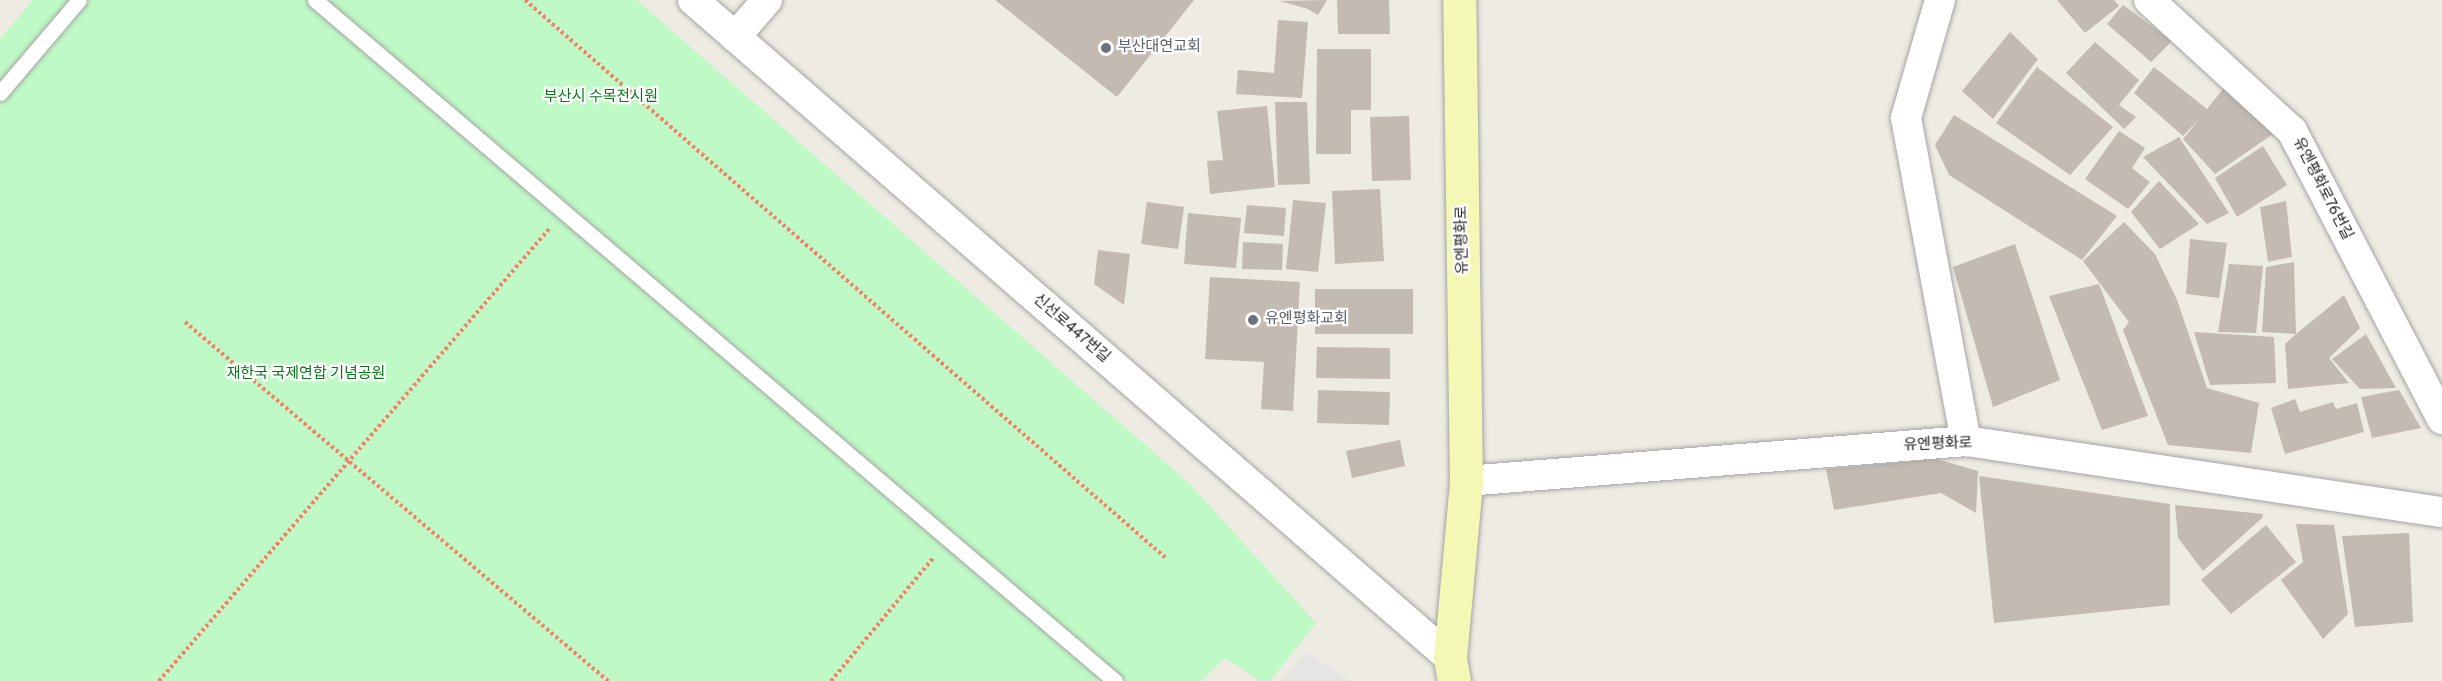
<!DOCTYPE html>
<meta charset="utf-8">
<style>
body{margin:0}
#map{position:relative;width:2442px;height:681px;overflow:hidden;background:#eeebe2;font-family:Overpass,"Noto Sans KR",sans-serif}
div>[style]{position:absolute}
.park>*{inset:0;background:#bef9c6}
.parking>*{inset:0;background:#e5e5e5}
.building>*{inset:0;background:#c3bab2}
.path>*{height:4px;margin-top:-2px;transform-origin:0;background:repeating-linear-gradient(90deg,#fa7d67 0 3px,transparent 0 6px)}
.roads{filter:drop-shadow(0 0 2px #a4a4a4) drop-shadow(0 0 2px #a4a4a4)}
.service>*{height:15px;margin:-7.5px;padding:0 7.5px;transform-origin:7.5px;border-radius:7.5px;background:#fff}
.minor>*{height:30px;margin:-15px;padding:0 15px;transform-origin:15px;border-radius:15px;background:#fff}
.secondary>*{height:33px;margin:-16.5px;padding:0 16.5px;transform-origin:16.5px;border-radius:16.5px;background:#f3f9b5}
.dots>*{width:16px;height:16px;translate:-50% -50%;box-sizing:border-box;border:3px solid #fff;border-radius:50%}
span{translate:-50% -50%;white-space:nowrap;text-align:center;line-height:1.15;-webkit-text-stroke:4.5px #fff;paint-order:stroke}
.worship-label{font-size:15px;color:#5b616d}
.left{translate:0 -50%;text-align:left}
.park-label{font-size:15px;color:#0b7a1a}
.street-label{font-size:15px;color:#1d1d1d}
</style>
<div id="map">
<div class="park">
<i style="clip-path:polygon(33px 0,637px 0,1189px 483px,1316px 623px,1270px 681px,1260px 681px,1225px 658px,1201px 681px,0 681px,0 39px)"></i>
</div>
<div class="parking">
<i style="clip-path:polygon(1306px 652px,1351px 681px,1280px 681px)"></i>
</div>
<div class="building">
<i style="clip-path:polygon(995px 0,1194px 0,1117px 97px)"></i>
<i style="clip-path:polygon(1327px 0,1318px 15px,1308px 9px,1280px 1px)"></i>
<i style="clip-path:polygon(1337px 0,1389px 0,1390px 34px,1338px 34px)"></i>
<i style="clip-path:polygon(2057px 0,2114px 0,2119px 6px,2085px 33px)"></i>
<i style="clip-path:polygon(2123px 5px,2172px 41px,2151px 62px,2107px 24px)"></i>
<i style="clip-path:polygon(1278px 20px,1308px 22px,1302px 98px,1236px 94px,1238px 70px,1274px 73px)"></i>
<i style="clip-path:polygon(2010px 32px,2038px 59px,1993px 119px,1962px 91px)"></i>
<i style="clip-path:polygon(2095px 42px,2139px 80px,2119px 105px,2136px 117px,2124px 129px,2066px 73px)"></i>
<i style="clip-path:polygon(1317px 49px,1371px 49px,1371px 110px,1351px 110px,1351px 154px,1316px 154px)"></i>
<i style="clip-path:polygon(2037px 67px,2113px 127px,2070px 175px,1996px 123px)"></i>
<i style="clip-path:polygon(2154px 67px,2207px 109px,2227px 84px,2276px 132px,2215px 174px,2183px 139px,2200px 118px,2183px 136px,2134px 93px)"></i>
<i style="clip-path:polygon(1275px 102px,1307px 102px,1310px 184px,1278px 185px)"></i>
<i style="clip-path:polygon(1267px 106px,1275px 187px,1210px 194px,1207px 161px,1223px 160px,1217px 111px)"></i>
<i style="clip-path:polygon(1954px 115px,2117px 216px,2082px 260px,1949px 175px,1935px 145px)"></i>
<i style="clip-path:polygon(1409px 116px,1411px 180px,1372px 181px,1370px 117px)"></i>
<i style="clip-path:polygon(2119px 131px,2145px 148px,2132px 168px,2150px 182px,2128px 209px,2085px 179px)"></i>
<i style="clip-path:polygon(2179px 137px,2229px 213px,2207px 224px,2143px 157px)"></i>
<i style="clip-path:polygon(2263px 146px,2287px 185px,2237px 217px,2215px 178px)"></i>
<i style="clip-path:polygon(2159px 181px,2199px 224px,2160px 249px,2131px 212px)"></i>
<i style="clip-path:polygon(1380px 189px,1384px 261px,1335px 264px,1332px 191px)"></i>
<i style="clip-path:polygon(1293px 200px,1326px 203px,1318px 272px,1286px 269px)"></i>
<i style="clip-path:polygon(2286px 201px,2292px 257px,2268px 262px,2260px 207px)"></i>
<i style="clip-path:polygon(1147px 202px,1184px 207px,1178px 249px,1141px 244px)"></i>
<i style="clip-path:polygon(1247px 205px,1286px 208px,1284px 236px,1244px 233px)"></i>
<i style="clip-path:polygon(1188px 213px,1241px 218px,1236px 268px,1184px 264px)"></i>
<i style="clip-path:polygon(2124px 222px,2155px 254px,2177px 300px,2207px 388px,2259px 403px,2251px 453px,2168px 445px,2123px 330px,2129px 322px,2083px 261px)"></i>
<i style="clip-path:polygon(2190px 239px,2227px 243px,2219px 298px,2186px 294px)"></i>
<i style="clip-path:polygon(1243px 242px,1283px 244px,1282px 270px,1242px 269px)"></i>
<i style="clip-path:polygon(2015px 244px,2060px 380px,1993px 407px,1953px 267px)"></i>
<i style="clip-path:polygon(1098px 250px,1130px 254px,1124px 305px,1094px 284px)"></i>
<i style="clip-path:polygon(2294px 262px,2296px 334px,2344px 295px,2360px 328px,2329px 358px,2349px 383px,2288px 389px,2285px 344px,2296px 334px,2262px 332px,2266px 267px)"></i>
<i style="clip-path:polygon(2229px 264px,2263px 266px,2256px 333px,2218px 332px)"></i>
<i style="clip-path:polygon(1210px 277px,1300px 282px,1293px 411px,1261px 409px,1264px 362px,1205px 359px)"></i>
<i style="clip-path:polygon(2099px 284px,2148px 416px,2102px 430px,2049px 296px)"></i>
<i style="clip-path:polygon(1315px 289px,1413px 289px,1413px 334px,1315px 334px)"></i>
<i style="clip-path:polygon(2194px 332px,2274px 337px,2276px 383px,2210px 385px)"></i>
<i style="clip-path:polygon(2366px 334px,2396px 388px,2360px 389px,2332px 359px)"></i>
<i style="clip-path:polygon(1317px 347px,1390px 348px,1390px 379px,1316px 378px)"></i>
<i style="clip-path:polygon(1318px 390px,1390px 392px,1389px 425px,1317px 423px)"></i>
<i style="clip-path:polygon(2399px 390px,2421px 428px,2372px 438px,2361px 397px)"></i>
<i style="clip-path:polygon(2295px 399px,2300px 412px,2333px 402px,2336px 409px,2357px 403px,2364px 432px,2285px 454px,2271px 408px)"></i>
<i style="clip-path:polygon(1400px 440px,1405px 466px,1352px 478px,1346px 451px)"></i>
<i style="clip-path:polygon(1937px 459px,1978px 471px,1976px 513px,1941px 493px,1834px 510px,1826px 469px)"></i>
<i style="clip-path:polygon(1979px 476px,2170px 504px,2170px 605px,1994px 623px)"></i>
<i style="clip-path:polygon(2175px 505px,2263px 514px,2262px 518px,2203px 571px,2178px 538px)"></i>
<i style="clip-path:polygon(2296px 524px,2334px 525px,2348px 614px,2323px 639px,2281px 580px,2303px 562px)"></i>
<i style="clip-path:polygon(2266px 525px,2296px 562px,2231px 614px,2201px 580px)"></i>
<i style="clip-path:polygon(2409px 533px,2413px 622px,2355px 627px,2342px 536px)"></i>
</div>
<div class="path">
<i style="left:525px;top:0;width:851px;rotate:41.05deg"></i>
<i style="left:185px;top:322px;width:555px;rotate:40.32deg"></i>
<i style="left:159px;top:681px;width:597px;rotate:-49.21deg"></i>
<i style="left:831px;top:681px;width:161px;rotate:-50.3deg"></i>
</div>
<div class="roads">
<div class="service">
<i style="left:315px;top:0;width:1051px;rotate:40.41deg"></i>
<i style="left:0;top:93px;width:122px;rotate:-49.7deg"></i>
</div>
<div class="minor">
<i style="left:693px;top:0;width:1003px;rotate:41deg"></i>
<i style="left:1940px;top:0;width:123px;rotate:106.1deg"></i>
<i style="left:1906px;top:118px;width:329px;rotate:79.5deg"></i>
<i style="left:2149px;top:0;width:194px;rotate:42.5deg"></i>
<i style="left:2292px;top:131px;width:325px;rotate:62.5deg"></i>
<i style="left:735px;top:37px;width:49px;rotate:-49.1deg"></i>
<i style="left:1466px;top:481px;width:502px;rotate:-4.57deg"></i>
<i style="left:1966px;top:441px;width:481px;rotate:8.5deg"></i>
</div>
<div class="secondary">
<i style="left:1454px;top:681px;width:23px;rotate:-100deg"></i>
<i style="left:1450px;top:658px;width:178px;rotate:-84.8deg"></i>
<i style="left:1466px;top:481px;width:481px;rotate:-90.8deg"></i>
</div>
</div>
<div class="dots">
<i style="left:1106px;top:48px;background:#6b7280"></i>
<i style="left:1253px;top:320px;background:#6b7280"></i>
</div>
<div class="worship-label">
<span class="left" style="left:1118px;top:48px">부산대연교회</span>
<span class="left" style="left:1265px;top:320px">유엔평화교회</span>
</div>
<div class="park-label">
<span style="left:601px;top:98px">부산시 수목전시원</span>
<span style="left:306px;top:375px">재한국 국제연합 기념공원</span>
</div>
<div class="street-label">
<span style="left:2322px;top:189px;rotate:63deg">유엔평화로76번길</span>
<span style="left:1463px;top:240px;rotate:-91deg">유엔평화로</span>
<span style="left:1071px;top:329px;rotate:41deg">신선로447번길</span>
<span style="left:1938px;top:445px;rotate:-2deg">유엔평화로</span>
</div>
</div>
